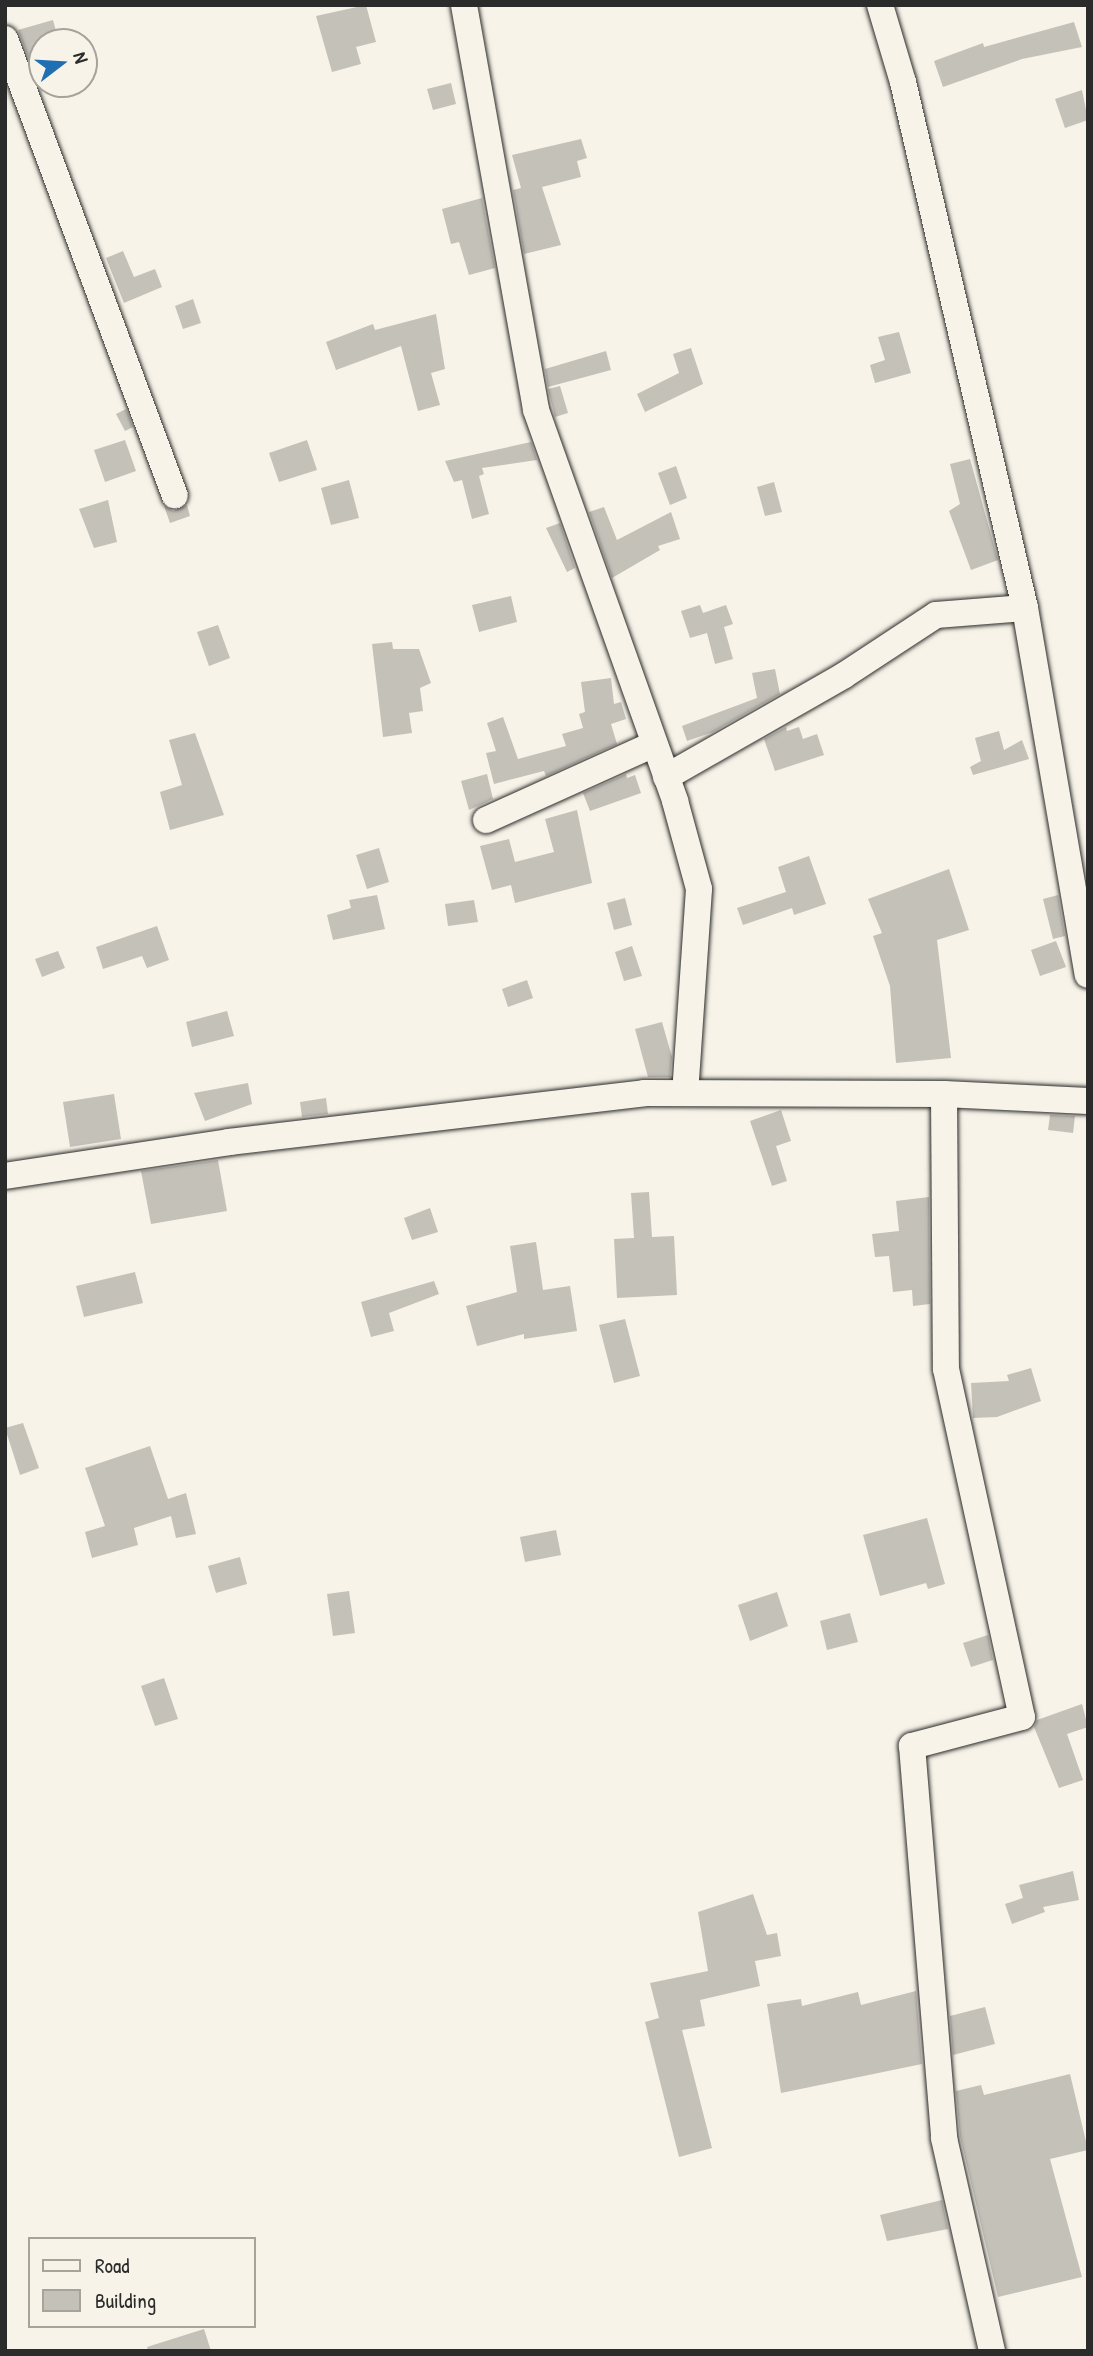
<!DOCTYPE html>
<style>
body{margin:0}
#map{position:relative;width:1093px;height:2356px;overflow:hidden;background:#f7f3e8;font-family:"Patrick Hand",sans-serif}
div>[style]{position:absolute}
.building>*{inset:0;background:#c4c1b9}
.roads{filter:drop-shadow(0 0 2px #2b2b2b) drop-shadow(0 0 2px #2b2b2b)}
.street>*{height:26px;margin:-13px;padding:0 13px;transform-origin:13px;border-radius:13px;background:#f7f3e8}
span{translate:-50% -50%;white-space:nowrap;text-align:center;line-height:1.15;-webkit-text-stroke:5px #f7f3e8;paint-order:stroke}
.frame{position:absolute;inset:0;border:7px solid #2b2b2b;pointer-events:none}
.legend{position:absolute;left:28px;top:2237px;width:228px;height:91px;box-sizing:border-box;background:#f7f3e8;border:2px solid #a5a39c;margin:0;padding:9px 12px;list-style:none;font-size:21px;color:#2b2b2b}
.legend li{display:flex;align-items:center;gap:14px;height:35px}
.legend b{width:35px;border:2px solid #a5a39c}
.north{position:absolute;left:28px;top:28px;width:70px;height:70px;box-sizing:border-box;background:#f7f3e8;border:2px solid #a5a39c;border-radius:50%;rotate:73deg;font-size:19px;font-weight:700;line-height:28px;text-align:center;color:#2b2b2b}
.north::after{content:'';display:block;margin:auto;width:24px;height:32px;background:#1f6fb2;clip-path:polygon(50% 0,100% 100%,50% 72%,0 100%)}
</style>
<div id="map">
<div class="building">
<i style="clip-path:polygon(366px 5px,376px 42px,356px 47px,361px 64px,332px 72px,316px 16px)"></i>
<i style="clip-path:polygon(53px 20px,59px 42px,42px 42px,42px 93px,18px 30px)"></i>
<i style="clip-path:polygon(1074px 22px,1082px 47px,1022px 59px,943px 87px,934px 61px,983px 43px,984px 47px)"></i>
<i style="clip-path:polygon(451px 83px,456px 104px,433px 110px,427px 89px)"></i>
<i style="clip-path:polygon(1082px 90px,1088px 120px,1065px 128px,1055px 99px)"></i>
<i style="clip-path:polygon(581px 139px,587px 158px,577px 161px,581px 177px,542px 187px,561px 245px,524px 254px,513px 190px,521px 188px,512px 155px)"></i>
<i style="clip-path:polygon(482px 198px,495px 268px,469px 275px,459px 242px,451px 244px,442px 209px)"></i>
<i style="clip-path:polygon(123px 251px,134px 277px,155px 269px,162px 287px,124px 303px,106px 258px)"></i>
<i style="clip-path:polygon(193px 299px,201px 323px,183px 329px,175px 306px)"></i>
<i style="clip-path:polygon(436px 314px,445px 369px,431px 373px,440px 405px,418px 411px,401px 346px,336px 370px,326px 342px,373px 324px,375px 330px)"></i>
<i style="clip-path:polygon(899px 332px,911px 373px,875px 383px,870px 365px,885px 360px,878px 337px)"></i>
<i style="clip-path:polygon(691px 348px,703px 384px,645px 412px,637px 394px,679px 373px,673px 354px)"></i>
<i style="clip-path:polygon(606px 351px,611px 370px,548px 387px,545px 369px)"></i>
<i style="clip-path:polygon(560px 386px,568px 413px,555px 417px,548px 389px)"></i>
<i style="clip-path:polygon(126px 409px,133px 427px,125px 431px,116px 414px)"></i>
<i style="clip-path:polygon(125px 440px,136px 471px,105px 482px,94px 450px)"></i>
<i style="clip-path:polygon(307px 440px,317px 470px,279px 482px,269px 453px)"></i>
<i style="clip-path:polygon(531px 442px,537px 460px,482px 468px,484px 474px,479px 476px,489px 514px,472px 519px,462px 480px,454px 482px,445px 461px)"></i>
<i style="clip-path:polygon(970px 459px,998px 560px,971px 570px,949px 511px,960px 504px,950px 464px)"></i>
<i style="clip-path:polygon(676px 466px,687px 498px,670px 505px,658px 473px)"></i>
<i style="clip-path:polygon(349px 480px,359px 518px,331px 525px,321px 488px)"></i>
<i style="clip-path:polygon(774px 482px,782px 512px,765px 516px,757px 487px)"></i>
<i style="clip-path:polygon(108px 500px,117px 542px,94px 548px,79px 509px)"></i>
<i style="clip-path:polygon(187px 505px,190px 516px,170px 523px,164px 506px,173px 511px)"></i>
<i style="clip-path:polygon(604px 507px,617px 540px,671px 512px,680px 539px,658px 546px,660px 550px,612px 578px,589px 512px)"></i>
<i style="clip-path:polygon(560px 523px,575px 568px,567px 572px,546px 528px)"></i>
<i style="clip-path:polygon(511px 596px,517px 622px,479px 632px,472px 605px)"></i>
<i style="clip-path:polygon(700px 605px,703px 613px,726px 605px,733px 624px,724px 627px,733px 659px,715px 664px,707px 633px,690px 638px,681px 611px)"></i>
<i style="clip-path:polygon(218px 625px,230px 658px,209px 666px,197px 632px)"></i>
<i style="clip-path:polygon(392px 642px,393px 649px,419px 649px,431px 683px,420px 688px,423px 711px,409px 713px,412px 733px,383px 737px,372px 644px)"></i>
<i style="clip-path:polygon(775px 669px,780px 694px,713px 732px,687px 741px,682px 726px,757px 698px,752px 673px)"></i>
<i style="clip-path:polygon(611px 678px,614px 704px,621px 702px,626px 719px,611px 724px,617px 744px,546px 776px,544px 771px,494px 784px,486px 753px,496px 751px,487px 723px,503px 717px,518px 759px,566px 746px,562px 734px,583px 728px,579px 714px,585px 712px,581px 682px)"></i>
<i style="clip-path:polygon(786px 727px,787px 731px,799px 727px,803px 739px,817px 734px,824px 755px,775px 771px,764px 739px)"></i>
<i style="clip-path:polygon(999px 731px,1004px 750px,1022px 740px,1029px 759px,973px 775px,970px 767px,981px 761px,975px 738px)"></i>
<i style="clip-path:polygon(195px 733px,224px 815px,170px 830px,160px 792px,182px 785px,169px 740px)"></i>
<i style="clip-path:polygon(487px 774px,493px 799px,469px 810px,461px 781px)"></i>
<i style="clip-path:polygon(626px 774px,627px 778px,635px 775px,641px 793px,590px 811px,583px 793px)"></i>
<i style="clip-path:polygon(577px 810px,592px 883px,515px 903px,511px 885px,492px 890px,480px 846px,509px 839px,515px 862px,554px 852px,545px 819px)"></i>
<i style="clip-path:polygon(379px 848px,389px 882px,367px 889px,356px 855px)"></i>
<i style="clip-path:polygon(809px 856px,826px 904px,794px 915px,792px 908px,743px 925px,737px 908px,786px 892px,778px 867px)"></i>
<i style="clip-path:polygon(949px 869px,969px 930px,937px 940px,951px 1058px,896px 1063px,890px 986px,873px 936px,882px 933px,868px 899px)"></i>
<i style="clip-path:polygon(377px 895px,385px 929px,333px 940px,327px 915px,351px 908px,349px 900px)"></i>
<i style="clip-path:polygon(1058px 895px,1065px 936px,1053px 939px,1043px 899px)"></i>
<i style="clip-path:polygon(625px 898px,632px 925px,614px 930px,607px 903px)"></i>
<i style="clip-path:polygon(474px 900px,478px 922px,448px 926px,445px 904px)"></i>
<i style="clip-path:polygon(157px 926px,169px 960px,147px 968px,142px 956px,103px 969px,96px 947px)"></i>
<i style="clip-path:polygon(1056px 941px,1066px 967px,1040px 976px,1031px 950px)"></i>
<i style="clip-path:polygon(632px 946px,642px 976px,624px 981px,615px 952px)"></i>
<i style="clip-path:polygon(58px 951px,65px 968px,42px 977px,35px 959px)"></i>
<i style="clip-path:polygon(527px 980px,533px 998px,508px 1007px,502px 989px)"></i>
<i style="clip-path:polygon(227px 1011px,234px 1036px,192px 1047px,186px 1022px)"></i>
<i style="clip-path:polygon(662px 1022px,672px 1057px,670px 1077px,648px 1077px,635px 1029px)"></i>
<i style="clip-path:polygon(248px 1083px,252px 1104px,205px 1121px,194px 1093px)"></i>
<i style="clip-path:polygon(114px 1094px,121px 1139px,70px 1147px,63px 1102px)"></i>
<i style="clip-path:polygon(326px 1098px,328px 1114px,302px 1117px,300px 1102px)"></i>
<i style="clip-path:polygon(781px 1110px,791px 1141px,776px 1146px,787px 1181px,772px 1186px,750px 1121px)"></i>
<i style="clip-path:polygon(1050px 1115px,1075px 1116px,1073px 1133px,1048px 1130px)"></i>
<i style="clip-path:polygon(218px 1160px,227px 1211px,151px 1224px,141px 1171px)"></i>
<i style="clip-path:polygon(649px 1192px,652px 1237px,674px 1236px,677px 1295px,617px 1298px,614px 1239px,634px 1238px,631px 1193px)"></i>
<i style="clip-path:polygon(929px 1197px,930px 1304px,913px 1306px,912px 1290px,893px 1292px,889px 1256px,875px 1257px,872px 1234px,899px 1231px,896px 1201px)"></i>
<i style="clip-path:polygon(430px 1208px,438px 1232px,412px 1240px,404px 1218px)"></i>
<i style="clip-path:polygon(536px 1242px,543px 1290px,570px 1286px,577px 1331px,524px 1339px,524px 1334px,477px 1346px,466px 1306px,517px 1292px,510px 1246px)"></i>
<i style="clip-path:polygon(135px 1272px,143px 1303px,84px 1317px,76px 1286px)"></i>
<i style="clip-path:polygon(434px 1281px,439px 1294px,389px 1313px,394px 1331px,371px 1337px,361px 1302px)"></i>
<i style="clip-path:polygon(625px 1319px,640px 1376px,614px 1383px,599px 1325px)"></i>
<i style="clip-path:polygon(1031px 1368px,1041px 1401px,997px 1417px,973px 1418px,971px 1383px,1009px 1381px,1007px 1375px)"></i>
<i style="clip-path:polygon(23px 1423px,39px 1468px,20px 1475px,5px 1428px)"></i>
<i style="clip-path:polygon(150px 1446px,168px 1499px,186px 1493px,196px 1534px,176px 1538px,171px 1516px,134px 1528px,138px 1545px,92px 1558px,85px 1532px,105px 1526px,85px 1468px)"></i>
<i style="clip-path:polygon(927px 1518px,945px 1584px,928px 1589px,926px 1583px,880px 1596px,863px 1535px)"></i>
<i style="clip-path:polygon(556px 1530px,561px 1555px,525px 1562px,520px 1537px)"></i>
<i style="clip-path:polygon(240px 1557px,247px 1584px,216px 1593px,208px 1566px)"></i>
<i style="clip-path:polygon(349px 1591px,355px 1633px,333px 1636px,327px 1594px)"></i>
<i style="clip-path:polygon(777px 1592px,788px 1626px,750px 1641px,738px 1605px)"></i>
<i style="clip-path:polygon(850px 1613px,858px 1642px,827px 1650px,820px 1621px)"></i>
<i style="clip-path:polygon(988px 1635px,993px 1660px,971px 1667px,963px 1643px)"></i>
<i style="clip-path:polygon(164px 1678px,178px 1719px,155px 1726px,141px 1686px)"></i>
<i style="clip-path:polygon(1082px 1704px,1088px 1727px,1067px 1734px,1083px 1780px,1059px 1788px,1034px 1727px,1037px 1720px)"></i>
<i style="clip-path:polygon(1073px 1871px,1079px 1900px,1043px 1907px,1045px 1912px,1012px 1924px,1005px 1904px,1023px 1898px,1019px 1885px)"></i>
<i style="clip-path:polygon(753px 1894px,767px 1935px,777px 1933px,781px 1956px,755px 1961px,760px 1986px,700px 2000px,705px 2026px,682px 2030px,712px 2148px,679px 2157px,645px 2022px,659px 2018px,650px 1983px,708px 1971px,698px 1912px)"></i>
<i style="clip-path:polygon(916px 1991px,922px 2064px,781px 2093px,767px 2004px,801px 1999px,802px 2006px,858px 1992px,861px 2005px)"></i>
<i style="clip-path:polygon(985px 2007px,995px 2044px,953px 2055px,950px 2016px)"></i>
<i style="clip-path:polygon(1070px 2074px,1088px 2150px,1050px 2159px,1082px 2277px,998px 2297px,960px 2136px,956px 2091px,981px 2085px,984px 2095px)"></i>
<i style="clip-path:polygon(942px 2200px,948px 2229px,887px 2241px,880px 2215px)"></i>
<i style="clip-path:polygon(204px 2329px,211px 2351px,148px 2351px,147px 2347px)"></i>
</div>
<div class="roads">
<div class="street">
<i style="left:464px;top:5px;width:411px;rotate:79.9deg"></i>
<i style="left:536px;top:410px;width:415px;rotate:70.4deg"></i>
<i style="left:675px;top:801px;width:91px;rotate:74.7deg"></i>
<i style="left:699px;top:889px;width:203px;rotate:93.9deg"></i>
<i style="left:880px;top:5px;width:80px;rotate:73.4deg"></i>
<i style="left:903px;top:82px;width:540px;rotate:76.94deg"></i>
<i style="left:1025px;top:608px;width:372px;rotate:80.3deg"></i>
<i style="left:5px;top:39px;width:487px;rotate:69.6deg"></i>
<i style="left:666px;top:777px;width:204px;rotate:-29.7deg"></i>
<i style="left:843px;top:676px;width:111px;rotate:-33.3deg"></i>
<i style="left:936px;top:615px;width:89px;rotate:-4.5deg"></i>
<i style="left:486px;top:820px;width:184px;rotate:-24.3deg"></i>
<i style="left:944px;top:1094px;width:275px;rotate:89.6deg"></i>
<i style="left:946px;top:1369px;width:356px;rotate:77.7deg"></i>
<i style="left:1022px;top:1717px;width:114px;rotate:165.2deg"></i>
<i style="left:912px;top:1746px;width:393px;rotate:85.3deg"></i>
<i style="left:944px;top:2138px;width:218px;rotate:77.3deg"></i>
<i style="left:5px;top:1176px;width:227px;rotate:-8.6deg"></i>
<i style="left:229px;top:1142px;width:418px;rotate:-6.7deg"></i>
<i style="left:644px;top:1093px;width:300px;rotate:0.2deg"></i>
<i style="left:944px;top:1094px;width:144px;rotate:2.8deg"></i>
</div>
</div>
<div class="frame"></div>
<ul class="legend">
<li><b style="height:9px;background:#f7f3e8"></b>Road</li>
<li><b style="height:19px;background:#c4c1b9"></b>Building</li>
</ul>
<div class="north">N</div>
</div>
